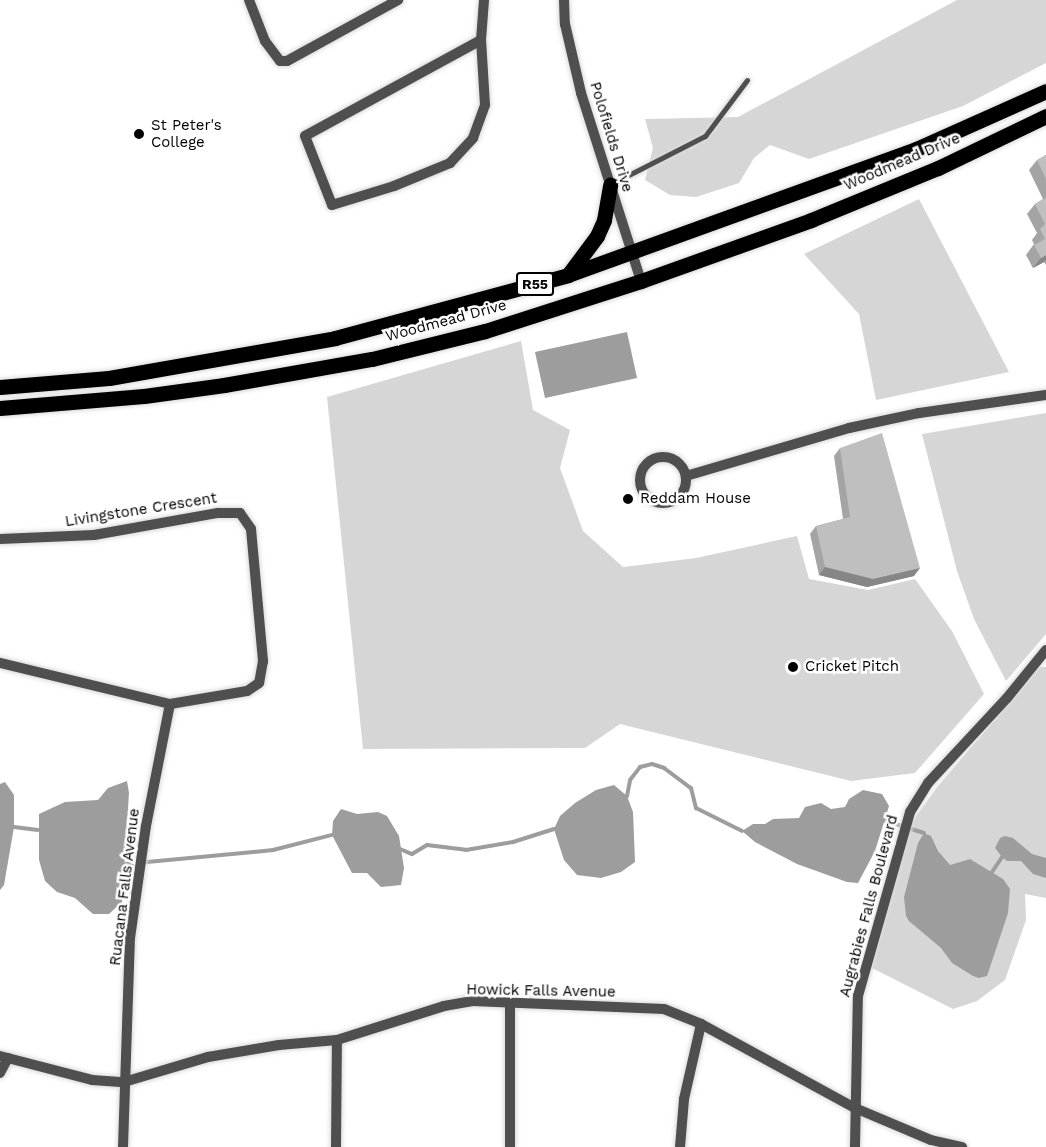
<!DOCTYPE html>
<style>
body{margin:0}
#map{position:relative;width:1046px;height:1147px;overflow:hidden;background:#fff;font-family:"Work Sans",sans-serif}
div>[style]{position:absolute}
.green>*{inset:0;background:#d6d6d6}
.water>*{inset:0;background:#9d9d9d}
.stream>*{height:4px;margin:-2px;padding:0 2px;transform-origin:2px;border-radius:2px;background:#9d9d9d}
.roads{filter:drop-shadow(0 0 2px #dbdbdb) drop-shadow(0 0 2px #dbdbdb)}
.lane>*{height:5px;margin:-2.5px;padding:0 2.5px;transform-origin:2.5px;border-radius:2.5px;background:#4f4f4f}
.street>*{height:10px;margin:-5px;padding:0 5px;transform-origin:5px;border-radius:5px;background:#4f4f4f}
.street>.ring{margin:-5px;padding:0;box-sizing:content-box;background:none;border:10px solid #4f4f4f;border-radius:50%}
.primary>*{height:15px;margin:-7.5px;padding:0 7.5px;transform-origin:7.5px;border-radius:7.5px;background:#000}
.wall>*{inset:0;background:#a4a4a4}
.shaded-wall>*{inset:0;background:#868686}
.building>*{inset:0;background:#bfbfbf}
.dots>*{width:16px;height:16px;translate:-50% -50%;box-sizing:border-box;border:3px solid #fff;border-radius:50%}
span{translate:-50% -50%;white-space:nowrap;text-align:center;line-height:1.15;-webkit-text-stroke:5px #fff;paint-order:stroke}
.shield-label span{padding:2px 4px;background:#fff;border:2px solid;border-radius:4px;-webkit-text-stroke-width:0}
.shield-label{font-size:14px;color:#000;font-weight:700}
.poi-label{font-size:15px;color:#000}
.left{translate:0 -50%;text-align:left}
.street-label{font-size:15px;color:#000}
</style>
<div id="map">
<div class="green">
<i style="clip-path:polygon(957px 0,1046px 0,1046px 63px,963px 106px,809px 159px,770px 145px,754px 158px,739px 183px,696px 197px,670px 195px,645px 180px,653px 148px,645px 119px,738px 117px)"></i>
<i style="clip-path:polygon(919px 199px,1009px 372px,876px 400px,859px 314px,804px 254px)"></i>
<i style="clip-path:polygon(521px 341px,533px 410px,570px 430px,560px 468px,583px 531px,623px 567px,696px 558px,797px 536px,809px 579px,868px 590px,915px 579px,952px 631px,984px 694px,915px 773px,851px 781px,620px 724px,585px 748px,363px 749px,327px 397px)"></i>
<i style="clip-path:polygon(1046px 413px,1046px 634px,1006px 681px,974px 619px,957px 571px,922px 434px)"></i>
<i style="clip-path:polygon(1040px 667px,1046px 667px,1046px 898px,1025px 894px,1026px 920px,1005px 980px,977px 1001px,953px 1009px,872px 968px,911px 823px,938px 786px)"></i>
</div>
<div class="water">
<i style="clip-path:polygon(627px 332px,637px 378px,545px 398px,535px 352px)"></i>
<i style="clip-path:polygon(127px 781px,129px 793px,122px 902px,109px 914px,93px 914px,75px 898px,57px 892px,45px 881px,39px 860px,39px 814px,65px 802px,98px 800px,108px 788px)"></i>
<i style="clip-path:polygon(5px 782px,14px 795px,14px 827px,4px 885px,0 890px,0 784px)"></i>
<i style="clip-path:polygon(614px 785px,627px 796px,633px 812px,635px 862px,621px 872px,601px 878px,577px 875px,564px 860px,554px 829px,560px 816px,575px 803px,596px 790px)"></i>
<i style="clip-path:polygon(863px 790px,882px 794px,889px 806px,875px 851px,858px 883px,847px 882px,797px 864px,755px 842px,742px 831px,753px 824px,765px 824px,773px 819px,799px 818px,805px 807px,821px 803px,831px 809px,845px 807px,849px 799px)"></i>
<i style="clip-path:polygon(341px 809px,357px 814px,378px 812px,387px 816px,399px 836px,404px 868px,401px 885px,381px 887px,367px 873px,352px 873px,332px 835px,333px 821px)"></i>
<i style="clip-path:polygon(924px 833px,931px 836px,938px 851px,950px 865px,970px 859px,1003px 879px,1010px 889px,1008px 913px,987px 976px,979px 978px,973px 976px,952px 963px,941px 948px,909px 921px,906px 916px,904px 897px,918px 843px)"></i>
<i style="clip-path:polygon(1005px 836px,1013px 838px,1032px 854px,1046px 858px,1046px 878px,1033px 874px,1021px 861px,1007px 861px,1002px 857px,995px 848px,1000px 838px)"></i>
</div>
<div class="stream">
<i style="left:627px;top:796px;width:16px;rotate:-79deg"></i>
<i style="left:630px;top:780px;width:16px;rotate:-52deg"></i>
<i style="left:640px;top:767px;width:12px;rotate:-14deg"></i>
<i style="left:652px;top:764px;width:13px;rotate:18deg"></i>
<i style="left:664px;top:768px;width:34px;rotate:37deg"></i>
<i style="left:691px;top:788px;width:21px;rotate:76deg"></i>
<i style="left:696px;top:808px;width:51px;rotate:26.6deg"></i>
<i style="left:883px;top:820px;width:43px;rotate:17.6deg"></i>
<i style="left:14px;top:827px;width:24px;rotate:7deg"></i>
<i style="left:400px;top:849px;width:13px;rotate:23deg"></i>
<i style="left:412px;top:854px;width:17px;rotate:-31deg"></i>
<i style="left:427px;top:845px;width:39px;rotate:7deg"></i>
<i style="left:466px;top:850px;width:48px;rotate:-9.7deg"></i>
<i style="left:513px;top:842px;width:43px;rotate:-17.6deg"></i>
<i style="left:126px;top:864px;width:148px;rotate:-5.4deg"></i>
<i style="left:273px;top:850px;width:61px;rotate:-14.3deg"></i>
<i style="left:992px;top:872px;width:18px;rotate:-56deg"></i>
</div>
<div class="roads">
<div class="lane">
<i style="left:611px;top:184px;width:106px;rotate:-27.1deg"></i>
<i style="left:705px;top:136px;width:70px;rotate:-53.1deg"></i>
</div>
<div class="street">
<i style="left:249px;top:0;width:44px;rotate:68.7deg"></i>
<i style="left:265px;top:41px;width:25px;rotate:53deg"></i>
<i style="left:280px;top:61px;width:7px"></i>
<i style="left:287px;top:61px;width:127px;rotate:-28.8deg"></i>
<i style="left:564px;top:0;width:24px;rotate:88deg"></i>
<i style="left:565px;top:24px;width:71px;rotate:76.9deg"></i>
<i style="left:581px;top:93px;width:197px;rotate:72.3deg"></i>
<i style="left:481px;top:40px;width:200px;rotate:151.4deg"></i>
<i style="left:305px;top:136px;width:74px;rotate:68.6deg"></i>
<i style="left:332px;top:205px;width:65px;rotate:-17deg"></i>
<i style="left:394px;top:186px;width:61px;rotate:-22.3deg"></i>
<i style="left:450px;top:163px;width:34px;rotate:-47deg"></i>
<i style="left:473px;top:138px;width:35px;rotate:-70deg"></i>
<i style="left:485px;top:105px;width:65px;rotate:-93.5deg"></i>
<i style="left:481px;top:40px;width:40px;rotate:-85.7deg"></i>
<i class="ring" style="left:640px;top:457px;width:36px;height:36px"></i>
<i style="left:686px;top:476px;width:170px;rotate:-16.4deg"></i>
<i style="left:849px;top:428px;width:72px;rotate:-12.1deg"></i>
<i style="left:919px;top:413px;width:128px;rotate:-8.1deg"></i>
<i style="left:0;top:539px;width:94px;rotate:-2.4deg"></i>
<i style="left:94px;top:535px;width:126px;rotate:-10.1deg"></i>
<i style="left:218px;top:513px;width:22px"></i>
<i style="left:240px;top:513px;width:19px;rotate:55deg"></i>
<i style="left:251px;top:529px;width:133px;rotate:84.8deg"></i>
<i style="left:263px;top:661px;width:22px;rotate:100deg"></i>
<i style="left:259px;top:683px;width:14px;rotate:146deg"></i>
<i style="left:247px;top:691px;width:78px;rotate:170.4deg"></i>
<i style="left:170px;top:704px;width:175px;rotate:-166.4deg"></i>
<i style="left:0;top:1056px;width:95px;rotate:14.6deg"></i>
<i style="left:92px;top:1080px;width:32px;rotate:4deg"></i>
<i style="left:124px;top:1082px;width:88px;rotate:-16.6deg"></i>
<i style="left:208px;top:1057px;width:72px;rotate:-9.6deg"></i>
<i style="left:279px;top:1045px;width:58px;rotate:-4.9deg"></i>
<i style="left:337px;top:1040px;width:112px;rotate:-17.6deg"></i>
<i style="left:444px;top:1006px;width:29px;rotate:-10deg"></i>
<i style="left:473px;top:1001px;width:191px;rotate:2.4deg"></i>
<i style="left:664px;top:1009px;width:40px;rotate:22deg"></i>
<i style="left:701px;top:1024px;width:175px;rotate:28.6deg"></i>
<i style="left:855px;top:1108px;width:82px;rotate:22.8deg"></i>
<i style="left:931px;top:1140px;width:32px;rotate:13deg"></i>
<i style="left:0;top:1073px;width:17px;rotate:-62deg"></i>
<i style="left:123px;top:1147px;width:209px;rotate:-88.1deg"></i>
<i style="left:130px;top:938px;width:113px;rotate:-81.9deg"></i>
<i style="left:146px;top:826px;width:124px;rotate:-78.9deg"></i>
<i style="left:336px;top:1147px;width:107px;rotate:-89.5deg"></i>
<i style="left:510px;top:1147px;width:144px;rotate:-90deg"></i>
<i style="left:680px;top:1147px;width:48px;rotate:-85.2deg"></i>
<i style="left:684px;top:1099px;width:77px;rotate:-77.2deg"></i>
<i style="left:855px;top:1147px;width:151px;rotate:-88.9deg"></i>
<i style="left:858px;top:996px;width:191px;rotate:-74.2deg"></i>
<i style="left:910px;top:812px;width:34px;rotate:-58deg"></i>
<i style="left:928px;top:783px;width:116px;rotate:-47.1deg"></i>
<i style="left:1007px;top:698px;width:62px;rotate:-50.9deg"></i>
</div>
<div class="primary">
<i style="left:568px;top:275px;width:49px;rotate:-53.4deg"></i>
<i style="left:597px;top:236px;width:17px;rotate:-66deg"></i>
<i style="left:604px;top:220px;width:36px;rotate:-80deg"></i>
<i style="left:0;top:387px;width:109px;rotate:-4.7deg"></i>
<i style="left:109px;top:378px;width:230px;rotate:-10deg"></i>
<i style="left:335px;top:338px;width:241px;rotate:-15.1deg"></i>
<i style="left:568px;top:275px;width:370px;rotate:-19.9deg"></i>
<i style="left:916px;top:149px;width:142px;rotate:-24deg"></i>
<i style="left:0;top:408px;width:144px;rotate:-4.8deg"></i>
<i style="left:144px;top:396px;width:81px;rotate:-7.8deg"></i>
<i style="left:224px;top:385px;width:150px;rotate:-10deg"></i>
<i style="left:372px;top:359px;width:116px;rotate:-13.9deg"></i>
<i style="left:485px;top:331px;width:164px;rotate:-17.8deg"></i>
<i style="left:641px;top:281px;width:181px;rotate:-19.7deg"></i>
<i style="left:811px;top:220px;width:137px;rotate:-22.3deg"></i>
<i style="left:938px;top:168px;width:120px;rotate:-25.7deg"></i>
</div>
</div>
<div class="wall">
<i style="clip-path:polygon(1046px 155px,1046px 265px,1044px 262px,1033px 268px,1026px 255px,1034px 244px,1032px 240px,1037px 233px,1027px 214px,1035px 204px,1043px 199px,1029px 170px,1037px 160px)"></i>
<i style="clip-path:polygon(840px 448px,914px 576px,867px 587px,819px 575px,810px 534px,816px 526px,843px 519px,834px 456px)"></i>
</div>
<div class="shaded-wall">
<i style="clip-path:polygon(1046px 255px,1046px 260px,1044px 262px,1033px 268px,1041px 258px)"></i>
<i style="clip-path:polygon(825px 567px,920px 568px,914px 576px,867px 587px,819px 575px)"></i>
</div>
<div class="building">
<i style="clip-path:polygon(1046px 155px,1046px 179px,1037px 160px)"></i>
<i style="clip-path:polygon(1046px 198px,1046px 255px,1041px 258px,1034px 245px,1045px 239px,1040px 229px,1045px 224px,1035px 204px)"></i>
<i style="clip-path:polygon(882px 433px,920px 568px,873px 579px,825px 567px,816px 526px,850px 517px,840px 448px)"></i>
</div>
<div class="dots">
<i style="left:139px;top:134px;background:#000"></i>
<i style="left:628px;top:499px;background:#000"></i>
<i style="left:793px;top:667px;background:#000"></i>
</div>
<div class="shield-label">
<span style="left:535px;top:284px">R55</span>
</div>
<div class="poi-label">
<span class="left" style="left:151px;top:134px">St Peter's<br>College</span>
<span class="left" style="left:640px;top:499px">Reddam House</span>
<span class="left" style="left:805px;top:667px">Cricket Pitch</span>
</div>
<div class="street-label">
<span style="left:611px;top:137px;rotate:73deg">Polofields Drive</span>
<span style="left:902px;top:162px;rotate:-23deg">Woodmead Drive</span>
<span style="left:446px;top:321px;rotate:-15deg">Woodmead Drive</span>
<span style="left:141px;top:510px;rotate:-9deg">Livingstone Crescent</span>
<span style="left:125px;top:887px;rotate:-83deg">Ruacana Falls Avenue</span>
<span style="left:869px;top:906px;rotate:-75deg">Augrabies Falls Boulevard</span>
<span style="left:541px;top:991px;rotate:1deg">Howick Falls Avenue</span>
</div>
</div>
